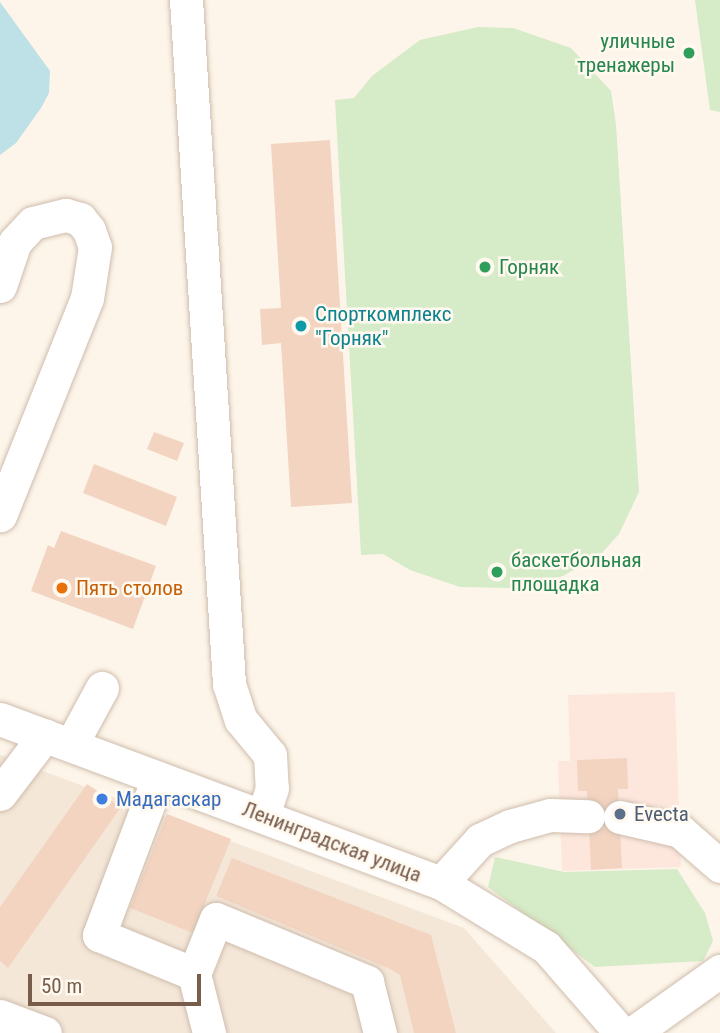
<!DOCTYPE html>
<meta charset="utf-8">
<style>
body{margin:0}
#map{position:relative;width:720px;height:1033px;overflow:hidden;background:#fdf5e9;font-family:"Roboto Condensed",sans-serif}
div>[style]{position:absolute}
.residential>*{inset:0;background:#f4e7d7}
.commercial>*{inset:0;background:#fde7dd}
.green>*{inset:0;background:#d6ebc7}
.water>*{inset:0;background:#bde1e7}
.building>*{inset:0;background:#f2d4c1}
.roads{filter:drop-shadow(0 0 2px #cfbdae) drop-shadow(0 0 2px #cfbdae)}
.minor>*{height:33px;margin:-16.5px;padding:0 16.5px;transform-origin:16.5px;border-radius:16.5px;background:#fff}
.dots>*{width:19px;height:19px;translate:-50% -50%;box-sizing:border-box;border:4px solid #fff9f0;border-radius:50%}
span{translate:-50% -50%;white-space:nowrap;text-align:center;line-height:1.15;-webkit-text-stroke:5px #fff9f0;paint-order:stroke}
.leisure-label{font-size:21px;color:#27864d}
.right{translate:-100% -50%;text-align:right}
.left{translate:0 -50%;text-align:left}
.culture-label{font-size:21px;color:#0d838f}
.food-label{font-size:21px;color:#c56008}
.shop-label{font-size:21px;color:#366cbe}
.service-label{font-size:21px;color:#4e5e75}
.street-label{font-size:21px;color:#785c4c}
.scale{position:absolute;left:28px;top:974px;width:173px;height:32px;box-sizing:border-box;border:4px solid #785c4c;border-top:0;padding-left:9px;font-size:21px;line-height:24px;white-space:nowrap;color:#785c4c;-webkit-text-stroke:5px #fff9f0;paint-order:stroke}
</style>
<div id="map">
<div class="residential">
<i style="clip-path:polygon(0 755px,464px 928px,556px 1033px,0 1033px)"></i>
</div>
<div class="commercial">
<i style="clip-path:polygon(675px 692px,681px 867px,562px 871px,558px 761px,570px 761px,568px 695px)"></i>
</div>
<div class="green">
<i style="clip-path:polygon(695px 0,720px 0,720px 112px,710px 110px)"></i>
<i style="clip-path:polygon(478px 27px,513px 28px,571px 48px,611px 91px,616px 125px,639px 492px,619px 534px,601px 554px,563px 576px,514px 588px,460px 587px,410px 570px,383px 554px,361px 555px,335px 100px,354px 98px,372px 76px,420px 40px)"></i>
<i style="clip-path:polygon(495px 857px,564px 872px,677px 869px,705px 913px,713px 941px,703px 961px,595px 967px,488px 887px)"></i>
</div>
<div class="water">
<i style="clip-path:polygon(0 2px,50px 71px,49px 93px,41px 108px,16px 143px,0 155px)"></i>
</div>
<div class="building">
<i style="clip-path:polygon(330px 140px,352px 503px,291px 507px,281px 343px,262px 345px,260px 309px,281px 308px,271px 144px)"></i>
<i style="clip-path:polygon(154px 432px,184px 443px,177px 461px,147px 449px)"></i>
<i style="clip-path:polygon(94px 464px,177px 497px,166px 526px,83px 493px)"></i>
<i style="clip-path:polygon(61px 531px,156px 566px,133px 629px,31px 591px,48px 545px,54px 548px)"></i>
<i style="clip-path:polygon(627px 758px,628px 789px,618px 789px,622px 868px,591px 870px,587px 791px,578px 791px,577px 760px)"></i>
<i style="clip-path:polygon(87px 784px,121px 807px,8px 968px,0 961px,0 907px)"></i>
<i style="clip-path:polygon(167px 814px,231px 839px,193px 933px,130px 908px)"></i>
<i style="clip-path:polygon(232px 858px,431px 935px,456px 1033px,414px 1033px,400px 975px,390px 969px,216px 896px)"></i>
</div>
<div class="roads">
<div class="minor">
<i style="left:186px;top:0;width:685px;rotate:86.4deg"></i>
<i style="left:229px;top:684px;width:38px;rotate:72deg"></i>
<i style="left:241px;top:720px;width:45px;rotate:50.4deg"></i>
<i style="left:270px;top:755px;width:33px;rotate:87deg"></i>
<i style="left:272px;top:788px;width:28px;rotate:108deg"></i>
<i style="left:0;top:286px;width:46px;rotate:-71.2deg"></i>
<i style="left:15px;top:242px;width:26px;rotate:-47deg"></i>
<i style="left:33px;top:223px;width:34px;rotate:-14deg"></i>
<i style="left:66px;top:215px;width:15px;rotate:16deg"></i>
<i style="left:80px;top:219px;width:14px;rotate:51deg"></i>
<i style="left:89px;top:230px;width:18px;rotate:71deg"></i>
<i style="left:95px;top:247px;width:52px;rotate:98.9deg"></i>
<i style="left:87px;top:298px;width:234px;rotate:111.8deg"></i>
<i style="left:0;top:719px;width:471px;rotate:20.4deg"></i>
<i style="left:441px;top:883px;width:123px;rotate:31.4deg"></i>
<i style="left:546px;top:947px;width:114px;rotate:48.9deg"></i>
<i style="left:71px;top:745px;width:65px;rotate:-61.5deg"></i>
<i style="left:158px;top:778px;width:168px;rotate:110.6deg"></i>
<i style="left:99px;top:935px;width:103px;rotate:22.3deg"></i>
<i style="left:194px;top:974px;width:59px;rotate:-68.2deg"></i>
<i style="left:216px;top:919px;width:164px;rotate:22.6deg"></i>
<i style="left:367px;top:982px;width:53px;rotate:75.7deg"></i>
<i style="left:0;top:794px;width:74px;rotate:-52.7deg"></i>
<i style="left:620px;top:817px;width:62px;rotate:13.1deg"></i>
<i style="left:680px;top:831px;width:53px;rotate:41.2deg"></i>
<i style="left:441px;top:883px;width:58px;rotate:-47.8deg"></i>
<i style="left:480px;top:840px;width:33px;rotate:-25deg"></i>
<i style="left:510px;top:826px;width:41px;rotate:-15.4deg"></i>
<i style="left:550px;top:815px;width:38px;rotate:2deg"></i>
<i style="left:194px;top:974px;width:61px;rotate:75.7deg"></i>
<i style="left:0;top:1016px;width:48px;rotate:20.7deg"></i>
<i style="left:633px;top:1033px;width:107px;rotate:-35.5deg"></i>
</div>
</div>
<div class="dots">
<i style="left:689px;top:53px;background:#2e9e5b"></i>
<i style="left:485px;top:267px;background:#2e9e5b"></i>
<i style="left:301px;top:326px;background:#0f9aa8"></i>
<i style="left:497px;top:572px;background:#2e9e5b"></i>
<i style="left:62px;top:588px;background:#e8710a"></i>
<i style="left:102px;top:799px;background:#3f7fe0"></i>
<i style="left:620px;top:814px;background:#5c6f8a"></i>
</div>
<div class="leisure-label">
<span class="right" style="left:675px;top:53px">уличные<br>тренажеры</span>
<span class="left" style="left:499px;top:267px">Горняк</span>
<span class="left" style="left:511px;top:572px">баскетбольная<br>площадка</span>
</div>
<div class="culture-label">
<span class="left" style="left:315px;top:326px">Спорткомплекс<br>"Горняк"</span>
</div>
<div class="food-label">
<span class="left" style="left:76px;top:588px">Пять столов</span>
</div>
<div class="shop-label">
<span class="left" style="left:116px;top:799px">Мадагаскар</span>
</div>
<div class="service-label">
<span class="left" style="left:634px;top:814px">Evecta</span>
</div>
<div class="street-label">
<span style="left:332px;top:842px;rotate:21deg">Ленинградская улица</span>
</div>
<div class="scale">50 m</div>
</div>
